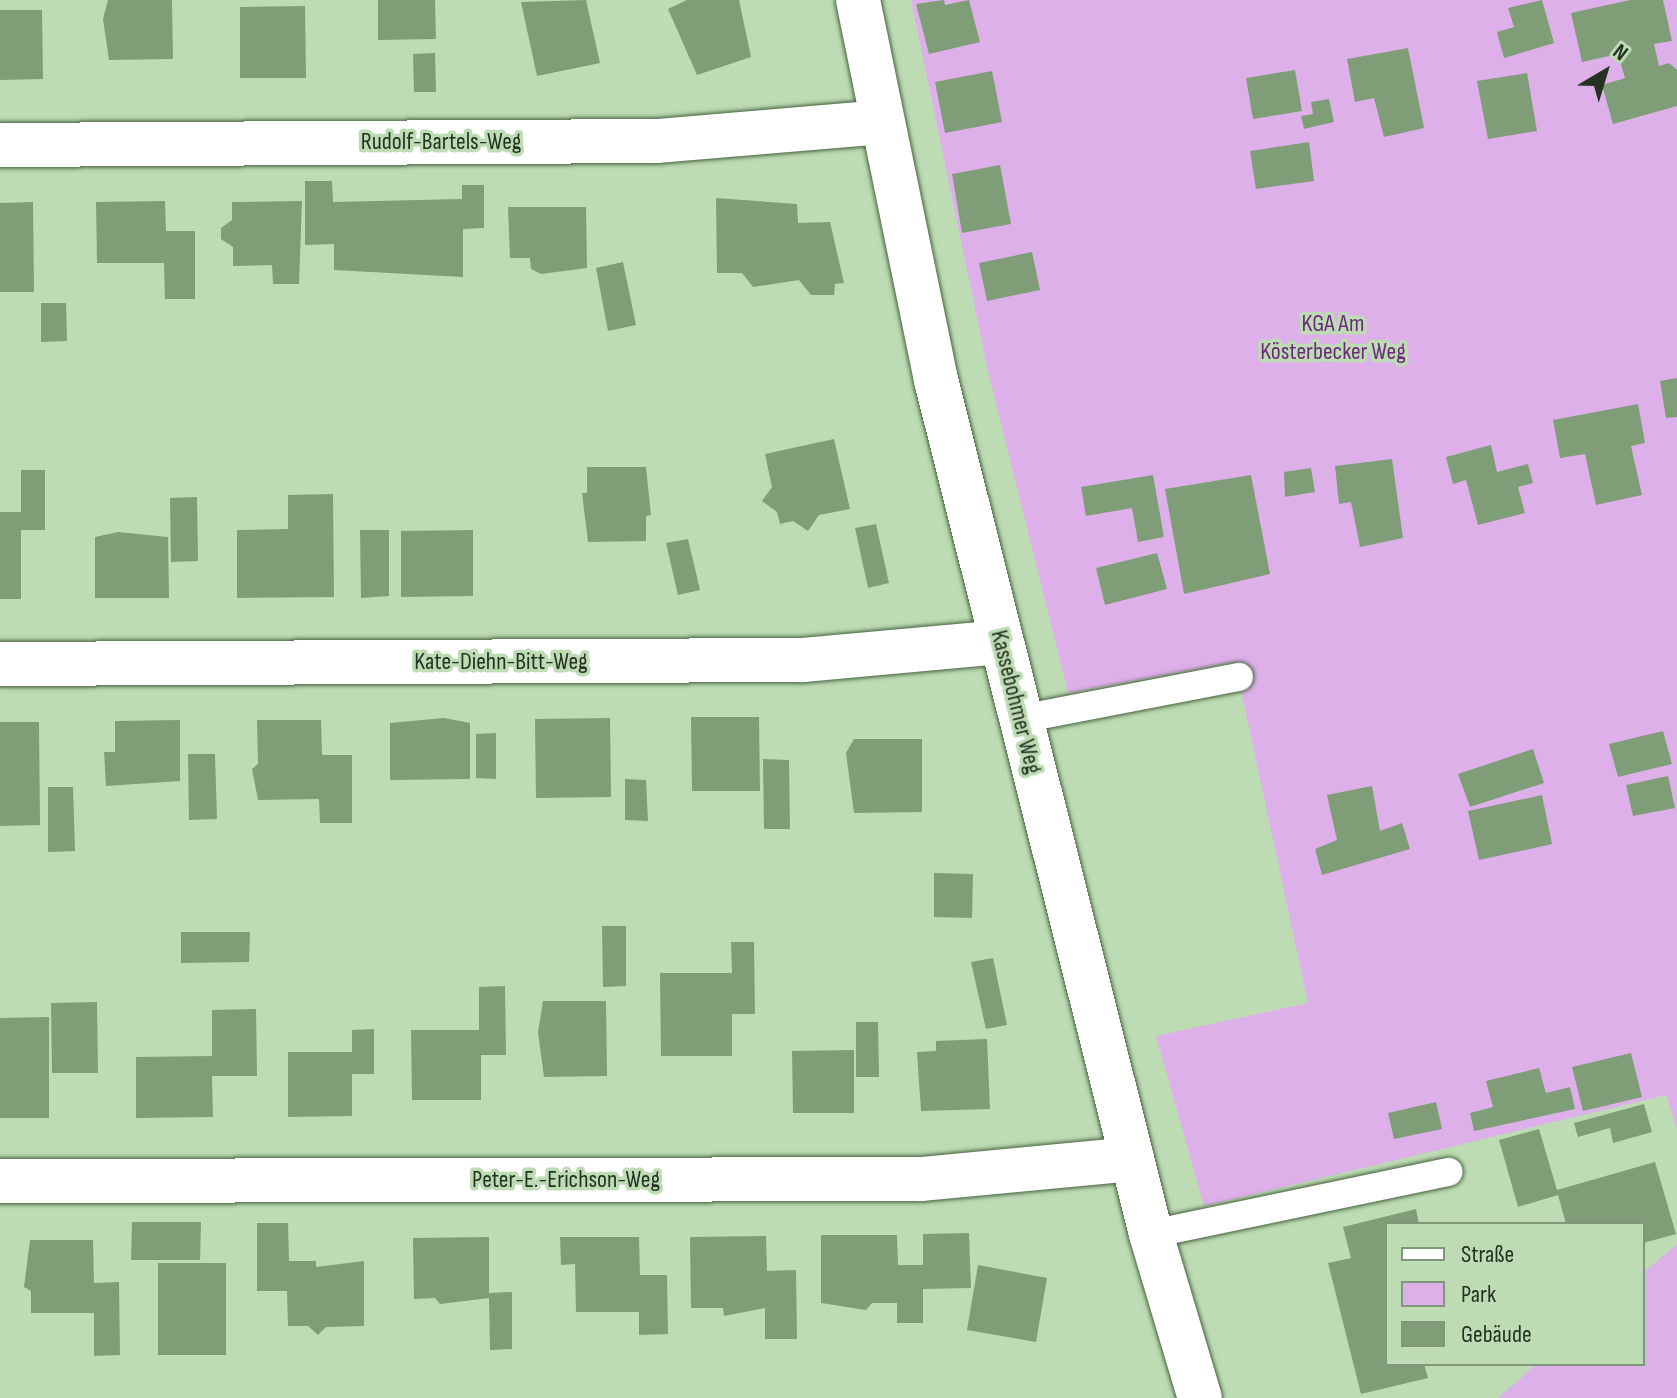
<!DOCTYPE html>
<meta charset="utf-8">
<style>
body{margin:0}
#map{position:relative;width:1677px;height:1398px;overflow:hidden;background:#bddcb4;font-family:"Sofia Sans Condensed",sans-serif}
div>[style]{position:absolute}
.green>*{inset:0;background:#deb0ea}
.building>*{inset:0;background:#7f9d77}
.roads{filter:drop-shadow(0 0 2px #47623f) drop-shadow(0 0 2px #47623f)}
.lane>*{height:28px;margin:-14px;padding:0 14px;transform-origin:14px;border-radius:14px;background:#fff}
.street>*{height:44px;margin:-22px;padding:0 22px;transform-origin:22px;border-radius:22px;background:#fff}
span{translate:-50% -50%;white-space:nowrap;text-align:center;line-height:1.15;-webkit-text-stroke:7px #bddcb4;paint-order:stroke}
.street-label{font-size:24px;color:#253122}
.park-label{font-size:24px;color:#6d297e}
.legend{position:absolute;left:1385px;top:1222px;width:260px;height:144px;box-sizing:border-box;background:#bddcb4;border:2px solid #80987a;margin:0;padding:10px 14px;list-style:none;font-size:24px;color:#253122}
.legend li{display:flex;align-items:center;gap:16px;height:40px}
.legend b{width:40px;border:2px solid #80987a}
.north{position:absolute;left:1565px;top:32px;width:80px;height:80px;-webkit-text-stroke:6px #bddcb4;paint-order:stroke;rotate:38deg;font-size:22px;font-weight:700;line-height:32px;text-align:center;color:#253122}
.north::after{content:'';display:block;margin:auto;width:28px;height:36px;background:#253122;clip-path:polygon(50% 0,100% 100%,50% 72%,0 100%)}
</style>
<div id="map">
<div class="green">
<i style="clip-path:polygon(911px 0,1677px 0,1677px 1129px,1666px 1095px,1204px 1206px,1156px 1036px,1308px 1003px,1235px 662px,1068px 693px,988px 371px)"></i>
<i style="clip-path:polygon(1677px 1244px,1677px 1398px,1498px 1398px,1537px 1364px,1643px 1364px,1643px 1273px)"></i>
</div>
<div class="building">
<i style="clip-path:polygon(108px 0,172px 0,173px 59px,109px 60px,103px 19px)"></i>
<i style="clip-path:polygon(378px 0,435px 0,436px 39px,378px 40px)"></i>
<i style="clip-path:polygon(586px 0,600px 63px,537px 76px,521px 2px)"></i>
<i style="clip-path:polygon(739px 0,751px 57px,697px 75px,668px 9px,687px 0)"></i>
<i style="clip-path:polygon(944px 0,945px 5px,969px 0,980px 42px,929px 54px,916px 4px)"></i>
<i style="clip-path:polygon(1542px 0,1554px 43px,1504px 58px,1497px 32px,1514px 27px,1508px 8px)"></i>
<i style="clip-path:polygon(1630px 0,1663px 0,1672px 41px,1654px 44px,1659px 66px,1669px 63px,1677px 70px,1677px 106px,1613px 124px,1602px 85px,1625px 78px,1618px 54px,1582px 62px,1571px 13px)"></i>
<i style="clip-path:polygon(305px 6px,306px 78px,240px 78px,240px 7px)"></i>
<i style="clip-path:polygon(0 10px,42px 10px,43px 79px,0 80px)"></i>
<i style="clip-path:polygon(1408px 48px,1424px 128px,1384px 137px,1374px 98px,1355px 102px,1347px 59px)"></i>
<i style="clip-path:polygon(435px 53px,436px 92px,414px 92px,413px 54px)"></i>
<i style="clip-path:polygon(1295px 70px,1302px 111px,1253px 119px,1246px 78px)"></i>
<i style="clip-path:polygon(992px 71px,1002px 122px,945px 133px,935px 82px)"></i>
<i style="clip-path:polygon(1527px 73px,1537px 131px,1488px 139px,1477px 81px)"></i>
<i style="clip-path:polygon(1329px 99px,1334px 122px,1304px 129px,1301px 116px,1313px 114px,1311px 102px)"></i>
<i style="clip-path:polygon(1309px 142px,1314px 181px,1256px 189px,1250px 151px)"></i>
<i style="clip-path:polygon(1000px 165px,1011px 224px,962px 233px,952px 174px)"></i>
<i style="clip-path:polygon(305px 181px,332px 181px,333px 202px,462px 199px,462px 185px,484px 185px,484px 228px,463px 229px,463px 277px,334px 270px,334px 244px,305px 245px)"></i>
<i style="clip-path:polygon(716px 198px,797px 204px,798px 223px,830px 222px,844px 283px,835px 284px,834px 295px,811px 295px,799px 280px,753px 287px,742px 273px,717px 273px)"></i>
<i style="clip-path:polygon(165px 201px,166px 231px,195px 231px,195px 299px,165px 299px,164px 263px,97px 263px,96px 202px)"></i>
<i style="clip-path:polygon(302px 201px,299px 284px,273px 284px,272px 265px,233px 266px,233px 247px,221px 239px,221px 228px,232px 220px,232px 202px)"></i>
<i style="clip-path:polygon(33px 202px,34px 292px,0 292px,0 203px)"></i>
<i style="clip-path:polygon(508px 207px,586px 207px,587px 268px,541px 274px,531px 269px,530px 258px,510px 258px)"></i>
<i style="clip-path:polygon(1032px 252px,1040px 290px,987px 301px,979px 263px)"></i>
<i style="clip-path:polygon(623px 262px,636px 325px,608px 331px,596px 268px)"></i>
<i style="clip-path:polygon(41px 303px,66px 303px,67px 341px,41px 342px)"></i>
<i style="clip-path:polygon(1677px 378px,1677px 417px,1666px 418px,1660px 381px)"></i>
<i style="clip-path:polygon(1638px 404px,1645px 443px,1631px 446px,1642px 495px,1596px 505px,1585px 454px,1560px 458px,1553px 420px)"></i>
<i style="clip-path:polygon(834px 439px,850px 509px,819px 515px,808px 531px,793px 521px,780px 524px,777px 512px,762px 501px,772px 487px,765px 454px)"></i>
<i style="clip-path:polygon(1491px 445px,1497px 472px,1528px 464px,1533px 483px,1518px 487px,1525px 513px,1478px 525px,1466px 480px,1453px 484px,1446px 457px)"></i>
<i style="clip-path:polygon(1392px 459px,1403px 538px,1360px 547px,1351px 502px,1339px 504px,1335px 466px)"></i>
<i style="clip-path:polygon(587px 467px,646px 467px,651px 515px,646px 516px,646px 541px,588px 542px,582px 493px,587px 493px)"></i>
<i style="clip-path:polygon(1311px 468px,1315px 492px,1285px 497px,1284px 472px)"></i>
<i style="clip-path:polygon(21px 470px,45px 470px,45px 530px,21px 530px,21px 599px,0 599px,0 512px,21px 512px)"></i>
<i style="clip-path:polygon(1153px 475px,1164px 537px,1138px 542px,1132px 508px,1086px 516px,1081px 487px)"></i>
<i style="clip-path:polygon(1251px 475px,1270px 574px,1184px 594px,1165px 489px)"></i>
<i style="clip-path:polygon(333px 494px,334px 597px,237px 598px,237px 530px,288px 529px,288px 495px)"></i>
<i style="clip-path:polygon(197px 497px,198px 561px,171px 562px,170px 498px)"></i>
<i style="clip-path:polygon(876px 524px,889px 583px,868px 588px,855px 528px)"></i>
<i style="clip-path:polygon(360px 530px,389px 530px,389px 596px,361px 598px)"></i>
<i style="clip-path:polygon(473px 530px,473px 596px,401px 597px,401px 531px)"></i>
<i style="clip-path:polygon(118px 532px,168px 537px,169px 598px,95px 598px,95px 537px)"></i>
<i style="clip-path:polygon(688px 539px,700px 590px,678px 595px,666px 543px)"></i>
<i style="clip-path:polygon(1157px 553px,1167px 589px,1105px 605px,1096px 568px)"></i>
<i style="clip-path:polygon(691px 717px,759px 717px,760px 791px,692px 791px)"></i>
<i style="clip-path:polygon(444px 718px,470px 723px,470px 779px,390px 780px,390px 723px)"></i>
<i style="clip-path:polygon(610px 718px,611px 797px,536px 798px,535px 719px)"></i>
<i style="clip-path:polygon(180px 720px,180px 781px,106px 786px,104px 752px,115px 752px,115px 721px)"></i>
<i style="clip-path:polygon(257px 720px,321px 720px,322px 755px,352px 755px,352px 823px,320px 823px,319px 799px,258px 800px,252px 769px,258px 764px)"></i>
<i style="clip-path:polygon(0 722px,39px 722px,40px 825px,0 826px)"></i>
<i style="clip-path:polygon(1663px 731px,1672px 764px,1618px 777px,1609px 744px)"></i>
<i style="clip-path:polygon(496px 733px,496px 779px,476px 778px,476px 734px)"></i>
<i style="clip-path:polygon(854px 739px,922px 739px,922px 812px,854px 813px,846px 753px)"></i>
<i style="clip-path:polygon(1533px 749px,1544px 783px,1470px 807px,1458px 774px)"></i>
<i style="clip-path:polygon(188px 754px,215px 754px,217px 819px,189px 820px)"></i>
<i style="clip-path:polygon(763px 759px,789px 760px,790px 829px,764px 829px)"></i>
<i style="clip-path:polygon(1668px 776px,1675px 808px,1633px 816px,1626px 785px)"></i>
<i style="clip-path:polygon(625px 779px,646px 780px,648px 821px,625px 820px)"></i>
<i style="clip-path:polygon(1372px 786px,1380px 831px,1402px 823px,1410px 849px,1322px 875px,1315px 849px,1337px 840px,1327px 795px)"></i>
<i style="clip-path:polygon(48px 787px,73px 787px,75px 851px,48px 852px)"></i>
<i style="clip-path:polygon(1542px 795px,1552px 844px,1479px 860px,1468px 811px)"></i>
<i style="clip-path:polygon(934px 873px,973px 874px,972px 918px,934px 917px)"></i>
<i style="clip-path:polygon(602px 926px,626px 926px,626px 986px,603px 987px)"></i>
<i style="clip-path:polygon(181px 932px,250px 932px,249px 962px,181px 963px)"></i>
<i style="clip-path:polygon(731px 942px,754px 942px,755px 1014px,732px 1014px,732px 1056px,661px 1056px,660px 973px,732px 973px)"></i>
<i style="clip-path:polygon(993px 958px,1007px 1025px,986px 1029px,971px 962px)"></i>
<i style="clip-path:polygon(505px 986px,506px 1055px,481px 1055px,481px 1100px,412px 1100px,411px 1030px,479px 1030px,479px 987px)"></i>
<i style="clip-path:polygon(543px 1001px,606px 1001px,607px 1076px,544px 1077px,538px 1032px)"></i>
<i style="clip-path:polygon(97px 1002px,98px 1073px,52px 1073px,51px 1003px)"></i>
<i style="clip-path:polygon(256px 1009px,257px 1076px,212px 1076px,213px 1117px,136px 1118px,136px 1057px,212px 1056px,212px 1010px)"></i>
<i style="clip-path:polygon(49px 1017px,49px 1118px,0 1118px,0 1018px)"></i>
<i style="clip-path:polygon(856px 1022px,878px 1022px,879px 1077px,856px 1077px)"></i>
<i style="clip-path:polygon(374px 1029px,374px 1074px,352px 1074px,352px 1116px,288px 1117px,288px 1052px,352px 1052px,352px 1030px)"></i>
<i style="clip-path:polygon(987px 1039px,990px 1109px,921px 1111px,917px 1052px,936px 1051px,936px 1041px)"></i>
<i style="clip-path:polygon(854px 1050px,854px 1113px,793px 1113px,792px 1051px)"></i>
<i style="clip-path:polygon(1631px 1053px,1642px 1097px,1583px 1111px,1572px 1067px)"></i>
<i style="clip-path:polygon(1539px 1068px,1546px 1093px,1570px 1087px,1575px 1109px,1474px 1131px,1470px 1113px,1493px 1107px,1486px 1081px)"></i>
<i style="clip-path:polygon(1436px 1102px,1442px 1129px,1394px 1139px,1388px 1113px)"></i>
<i style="clip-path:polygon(1644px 1104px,1652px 1132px,1613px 1143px,1610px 1128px,1578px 1137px,1574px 1123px)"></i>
<i style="clip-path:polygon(1539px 1129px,1557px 1190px,1655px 1162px,1676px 1234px,1643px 1243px,1643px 1224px,1566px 1224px,1558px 1195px,1518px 1207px,1499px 1140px)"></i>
<i style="clip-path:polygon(1416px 1209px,1419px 1224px,1387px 1224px,1387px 1364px,1424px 1364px,1428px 1378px,1361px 1394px,1328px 1263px,1351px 1258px,1343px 1227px)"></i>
<i style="clip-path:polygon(132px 1222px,201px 1222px,200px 1260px,131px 1260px)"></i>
<i style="clip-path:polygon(257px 1223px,288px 1223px,289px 1261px,316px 1261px,316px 1267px,364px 1261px,364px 1326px,326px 1327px,318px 1335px,308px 1326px,288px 1326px,287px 1291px,257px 1291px)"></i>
<i style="clip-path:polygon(969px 1233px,971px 1288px,923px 1289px,923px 1323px,897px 1323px,897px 1303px,872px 1303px,866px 1310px,821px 1303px,821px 1235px,897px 1235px,898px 1265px,923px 1265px,923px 1234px)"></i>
<i style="clip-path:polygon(766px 1236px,767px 1271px,796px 1270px,797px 1339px,765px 1339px,765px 1308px,724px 1316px,723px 1308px,691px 1308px,690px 1237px)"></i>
<i style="clip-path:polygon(489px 1237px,489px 1293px,512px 1292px,512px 1349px,490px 1350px,489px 1298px,440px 1304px,435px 1298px,414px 1299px,413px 1238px)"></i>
<i style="clip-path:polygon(560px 1237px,639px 1237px,640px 1275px,667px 1275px,668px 1334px,639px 1335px,639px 1312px,576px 1312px,575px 1264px,561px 1265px)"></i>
<i style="clip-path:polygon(30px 1240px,93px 1240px,94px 1283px,119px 1282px,120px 1355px,94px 1356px,94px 1313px,31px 1313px,31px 1291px,24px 1287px)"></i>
<i style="clip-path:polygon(158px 1263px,226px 1263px,226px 1355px,158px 1355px)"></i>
<i style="clip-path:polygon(978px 1265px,1047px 1278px,1036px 1342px,967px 1330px)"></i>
</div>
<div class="roads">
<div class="lane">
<i style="left:1020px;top:719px;width:223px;rotate:-10.9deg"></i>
<i style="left:1151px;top:1234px;width:304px;rotate:-11.8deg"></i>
</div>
<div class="street">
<i style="left:858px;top:0;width:388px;rotate:78.4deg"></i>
<i style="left:936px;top:380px;width:881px;rotate:75.87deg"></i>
<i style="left:1151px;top:1234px;width:171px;rotate:73.4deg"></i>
<i style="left:0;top:145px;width:657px;rotate:-0.35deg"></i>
<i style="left:657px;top:141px;width:226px;rotate:-4.8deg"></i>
<i style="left:0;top:664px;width:803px;rotate:-0.29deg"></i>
<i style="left:803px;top:660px;width:198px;rotate:-5.2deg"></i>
<i style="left:0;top:1181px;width:921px;rotate:-0.12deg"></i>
<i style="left:921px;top:1179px;width:212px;rotate:-5.4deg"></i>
</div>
</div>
<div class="street-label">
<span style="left:441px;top:142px">Rudolf-Bartels-Weg</span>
<span style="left:501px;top:662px">Kate-Diehn-Bitt-Weg</span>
<span style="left:1016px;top:702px;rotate:76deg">Kassebohmer Weg</span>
<span style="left:566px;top:1180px">Peter-E.-Erichson-Weg</span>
</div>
<div class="park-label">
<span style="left:1333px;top:338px">KGA Am<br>Kösterbecker Weg</span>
</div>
<ul class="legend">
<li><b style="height:10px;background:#fff"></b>Straße</li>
<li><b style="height:22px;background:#deb0ea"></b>Park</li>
<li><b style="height:22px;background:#7f9d77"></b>Gebäude</li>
</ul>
<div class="north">N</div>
</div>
